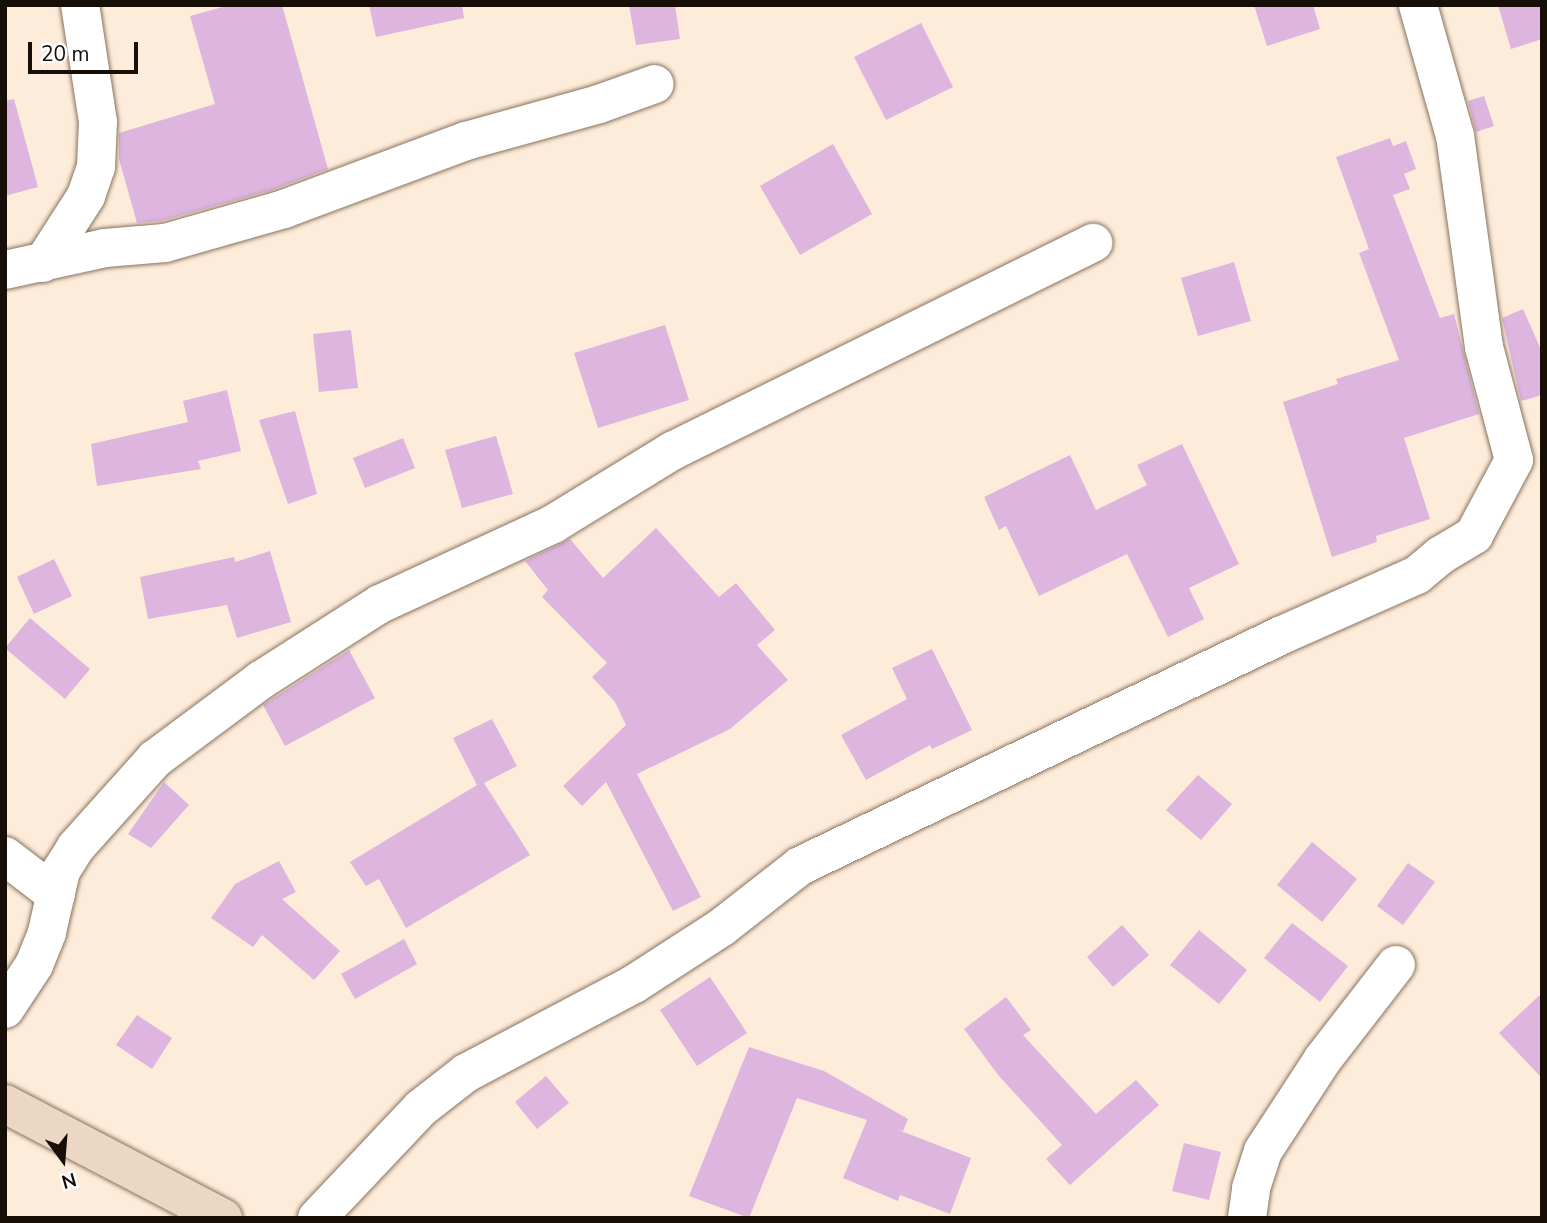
<!DOCTYPE html>
<style>
body{margin:0}
#map{position:relative;width:1547px;height:1223px;overflow:hidden;background:#feecda;font-family:"Nunito Sans",sans-serif}
div>[style]{position:absolute}
.building>*{inset:0;background:#ddb5de}
.roads{filter:drop-shadow(0 0 2px #88735f) drop-shadow(0 0 2px #88735f)}
.street>*{height:38px;margin:-19px;padding:0 19px;transform-origin:19px;border-radius:19px;background:#fff}
.secondary>*{height:38px;margin:-19px;padding:0 19px;transform-origin:19px;border-radius:19px;background:#ecd6c4}
span{translate:-50% -50%;white-space:nowrap;text-align:center;line-height:1.15;-webkit-text-stroke:7px #fff;paint-order:stroke}
.frame{position:absolute;inset:0;border:7px solid #160e07;pointer-events:none}
.north{position:absolute;left:28px;top:1125px;width:70px;height:70px;-webkit-text-stroke:5px #fff;paint-order:stroke;rotate:164deg;font-size:19px;font-weight:700;line-height:28px;text-align:center;color:#160e07}
.north::after{content:'';display:block;margin:auto;width:24px;height:32px;background:#160e07;clip-path:polygon(50% 0,100% 100%,50% 72%,0 100%)}
.scale{position:absolute;left:28px;top:42px;width:110px;height:32px;box-sizing:border-box;border:4px solid #160e07;border-top:0;padding-left:9px;font-size:21px;line-height:24px;white-space:nowrap;color:#160e07;-webkit-text-stroke:5px #fff;paint-order:stroke}
</style>
<div id="map">
<div class="building">
<i style="clip-path:polygon(230px 5px,282px 5px,328px 169px,272px 190px,161px 221px,137px 223px,119px 159px,119px 133px,215px 104px,190px 16px)"></i>
<i style="clip-path:polygon(369px 5px,462px 5px,464px 18px,376px 37px)"></i>
<i style="clip-path:polygon(629px 5px,675px 5px,680px 39px,636px 45px)"></i>
<i style="clip-path:polygon(1254px 5px,1313px 5px,1320px 29px,1267px 46px)"></i>
<i style="clip-path:polygon(1498px 5px,1542px 5px,1542px 39px,1511px 49px)"></i>
<i style="clip-path:polygon(921px 23px,953px 87px,886px 120px,854px 57px)"></i>
<i style="clip-path:polygon(1484px 96px,1494px 126px,1476px 132px,1468px 101px)"></i>
<i style="clip-path:polygon(14px 99px,38px 187px,5px 196px,5px 101px)"></i>
<i style="clip-path:polygon(1390px 138px,1393px 146px,1406px 141px,1416px 169px,1404px 174px,1410px 189px,1393px 195px,1440px 318px,1454px 314px,1479px 414px,1404px 438px,1430px 519px,1376px 536px,1377px 542px,1332px 557px,1283px 402px,1338px 384px,1336px 379px,1399px 360px,1359px 253px,1369px 249px,1336px 157px)"></i>
<i style="clip-path:polygon(833px 144px,872px 214px,800px 255px,760px 186px)"></i>
<i style="clip-path:polygon(1234px 262px,1251px 321px,1198px 336px,1181px 278px)"></i>
<i style="clip-path:polygon(1523px 309px,1542px 352px,1542px 395px,1521px 401px,1502px 318px)"></i>
<i style="clip-path:polygon(665px 325px,689px 400px,598px 428px,574px 353px)"></i>
<i style="clip-path:polygon(351px 330px,358px 388px,319px 392px,313px 334px)"></i>
<i style="clip-path:polygon(227px 390px,241px 451px,198px 461px,201px 469px,97px 486px,91px 444px,188px 422px,183px 401px)"></i>
<i style="clip-path:polygon(295px 411px,317px 494px,288px 504px,259px 420px)"></i>
<i style="clip-path:polygon(496px 436px,513px 494px,462px 508px,445px 450px)"></i>
<i style="clip-path:polygon(403px 438px,415px 468px,365px 488px,353px 458px)"></i>
<i style="clip-path:polygon(1182px 444px,1239px 564px,1189px 588px,1204px 619px,1168px 637px,1127px 554px,1039px 596px,1006px 526px,999px 530px,984px 497px,1070px 455px,1096px 510px,1147px 485px,1137px 465px)"></i>
<i style="clip-path:polygon(656px 528px,719px 597px,736px 583px,775px 630px,757px 645px,788px 680px,730px 729px,637px 774px,701px 897px,673px 911px,606px 782px,582px 806px,563px 786px,626px 725px,615px 702px,592px 677px,607px 663px,542px 597px,548px 590px,525px 561px,570px 539px,603px 578px)"></i>
<i style="clip-path:polygon(270px 551px,291px 622px,237px 638px,227px 605px,148px 619px,140px 577px,234px 557px,235px 562px)"></i>
<i style="clip-path:polygon(54px 559px,72px 596px,34px 614px,17px 577px)"></i>
<i style="clip-path:polygon(30px 618px,90px 669px,65px 699px,5px 648px)"></i>
<i style="clip-path:polygon(932px 649px,972px 730px,932px 749px,930px 745px,866px 780px,841px 735px,907px 699px,892px 668px)"></i>
<i style="clip-path:polygon(349px 650px,375px 698px,285px 746px,263px 705px)"></i>
<i style="clip-path:polygon(492px 719px,517px 766px,484px 783px,530px 855px,406px 928px,379px 879px,366px 886px,350px 862px,477px 785px,453px 738px)"></i>
<i style="clip-path:polygon(1198px 775px,1232px 804px,1201px 840px,1166px 810px)"></i>
<i style="clip-path:polygon(164px 782px,189px 805px,151px 848px,128px 834px)"></i>
<i style="clip-path:polygon(1312px 842px,1357px 879px,1322px 922px,1277px 885px)"></i>
<i style="clip-path:polygon(279px 861px,296px 892px,282px 899px,340px 951px,314px 980px,262px 935px,253px 947px,211px 918px,235px 884px)"></i>
<i style="clip-path:polygon(1408px 863px,1435px 882px,1403px 925px,1377px 906px)"></i>
<i style="clip-path:polygon(1292px 923px,1348px 966px,1320px 1002px,1264px 958px)"></i>
<i style="clip-path:polygon(1122px 925px,1149px 955px,1113px 987px,1087px 957px)"></i>
<i style="clip-path:polygon(1199px 930px,1247px 970px,1219px 1004px,1170px 965px)"></i>
<i style="clip-path:polygon(404px 939px,417px 964px,355px 999px,341px 974px)"></i>
<i style="clip-path:polygon(710px 977px,747px 1033px,697px 1066px,660px 1010px)"></i>
<i style="clip-path:polygon(1542px 993px,1542px 1078px,1499px 1033px)"></i>
<i style="clip-path:polygon(1006px 997px,1031px 1030px,1023px 1035px,1096px 1114px,1136px 1080px,1159px 1105px,1070px 1185px,1046px 1159px,1062px 1145px,999px 1076px,964px 1029px)"></i>
<i style="clip-path:polygon(137px 1015px,172px 1038px,152px 1069px,116px 1045px)"></i>
<i style="clip-path:polygon(749px 1047px,824px 1071px,908px 1119px,903px 1131px,896px 1129px,971px 1158px,950px 1214px,900px 1195px,898px 1201px,843px 1178px,867px 1120px,797px 1098px,749px 1218px,689px 1196px)"></i>
<i style="clip-path:polygon(546px 1076px,569px 1103px,537px 1129px,515px 1102px)"></i>
<i style="clip-path:polygon(1184px 1143px,1221px 1152px,1209px 1200px,1172px 1191px)"></i>
</div>
<div class="roads">
<div class="street">
<i style="left:43px;top:263px;width:80px;rotate:-57.3deg"></i>
<i style="left:86px;top:196px;width:31px;rotate:-71deg"></i>
<i style="left:96px;top:167px;width:45px;rotate:-87.5deg"></i>
<i style="left:98px;top:122px;width:118px;rotate:-98.7deg"></i>
<i style="left:5px;top:270px;width:102px;rotate:-12.4deg"></i>
<i style="left:105px;top:248px;width:60px;rotate:-4.8deg"></i>
<i style="left:165px;top:243px;width:124px;rotate:-15.9deg"></i>
<i style="left:284px;top:209px;width:194px;rotate:-20.5deg"></i>
<i style="left:466px;top:141px;width:138px;rotate:-15.5deg"></i>
<i style="left:599px;top:104px;width:59px;rotate:-19.7deg"></i>
<i style="left:5px;top:856px;width:64px;rotate:37.4deg"></i>
<i style="left:5px;top:1009px;width:53px;rotate:-56.6deg"></i>
<i style="left:34px;top:965px;width:35px;rotate:-68deg"></i>
<i style="left:47px;top:932px;width:63px;rotate:-77.1deg"></i>
<i style="left:61px;top:871px;width:28px;rotate:-58deg"></i>
<i style="left:76px;top:847px;width:118px;rotate:-48.1deg"></i>
<i style="left:155px;top:759px;width:132px;rotate:-36.7deg"></i>
<i style="left:261px;top:680px;width:141px;rotate:-32.6deg"></i>
<i style="left:380px;top:604px;width:191px;rotate:-24.8deg"></i>
<i style="left:553px;top:524px;width:140px;rotate:-31.5deg"></i>
<i style="left:672px;top:451px;width:470px;rotate:-26.3deg"></i>
<i style="left:317px;top:1218px;width:151px;rotate:-46.6deg"></i>
<i style="left:421px;top:1108px;width:57px;rotate:-37.9deg"></i>
<i style="left:466px;top:1073px;width:190px;rotate:-27.9deg"></i>
<i style="left:634px;top:984px;width:105px;rotate:-32.9deg"></i>
<i style="left:722px;top:927px;width:99px;rotate:-38deg"></i>
<i style="left:800px;top:866px;width:534px;rotate:-25.61deg"></i>
<i style="left:1282px;top:635px;width:148px;rotate:-24deg"></i>
<i style="left:1417px;top:575px;width:31px;rotate:-40deg"></i>
<i style="left:1441px;top:555px;width:39px;rotate:-31deg"></i>
<i style="left:1474px;top:535px;width:85px;rotate:-61.9deg"></i>
<i style="left:1514px;top:460px;width:117px;rotate:-104.9deg"></i>
<i style="left:1484px;top:347px;width:213px;rotate:-97.8deg"></i>
<i style="left:1455px;top:136px;width:136px;rotate:-105.8deg"></i>
<i style="left:1247px;top:1218px;width:30px;rotate:-82deg"></i>
<i style="left:1251px;top:1188px;width:39px;rotate:-72deg"></i>
<i style="left:1263px;top:1151px;width:110px;rotate:-56.9deg"></i>
<i style="left:1323px;top:1059px;width:119px;rotate:-52.2deg"></i>
</div>
<div class="secondary">
<i style="left:5px;top:1104px;width:246px;rotate:27.6deg"></i>
</div>
</div>
<div class="frame"></div>
<div class="north">N</div>
<div class="scale">20 m</div>
</div>
